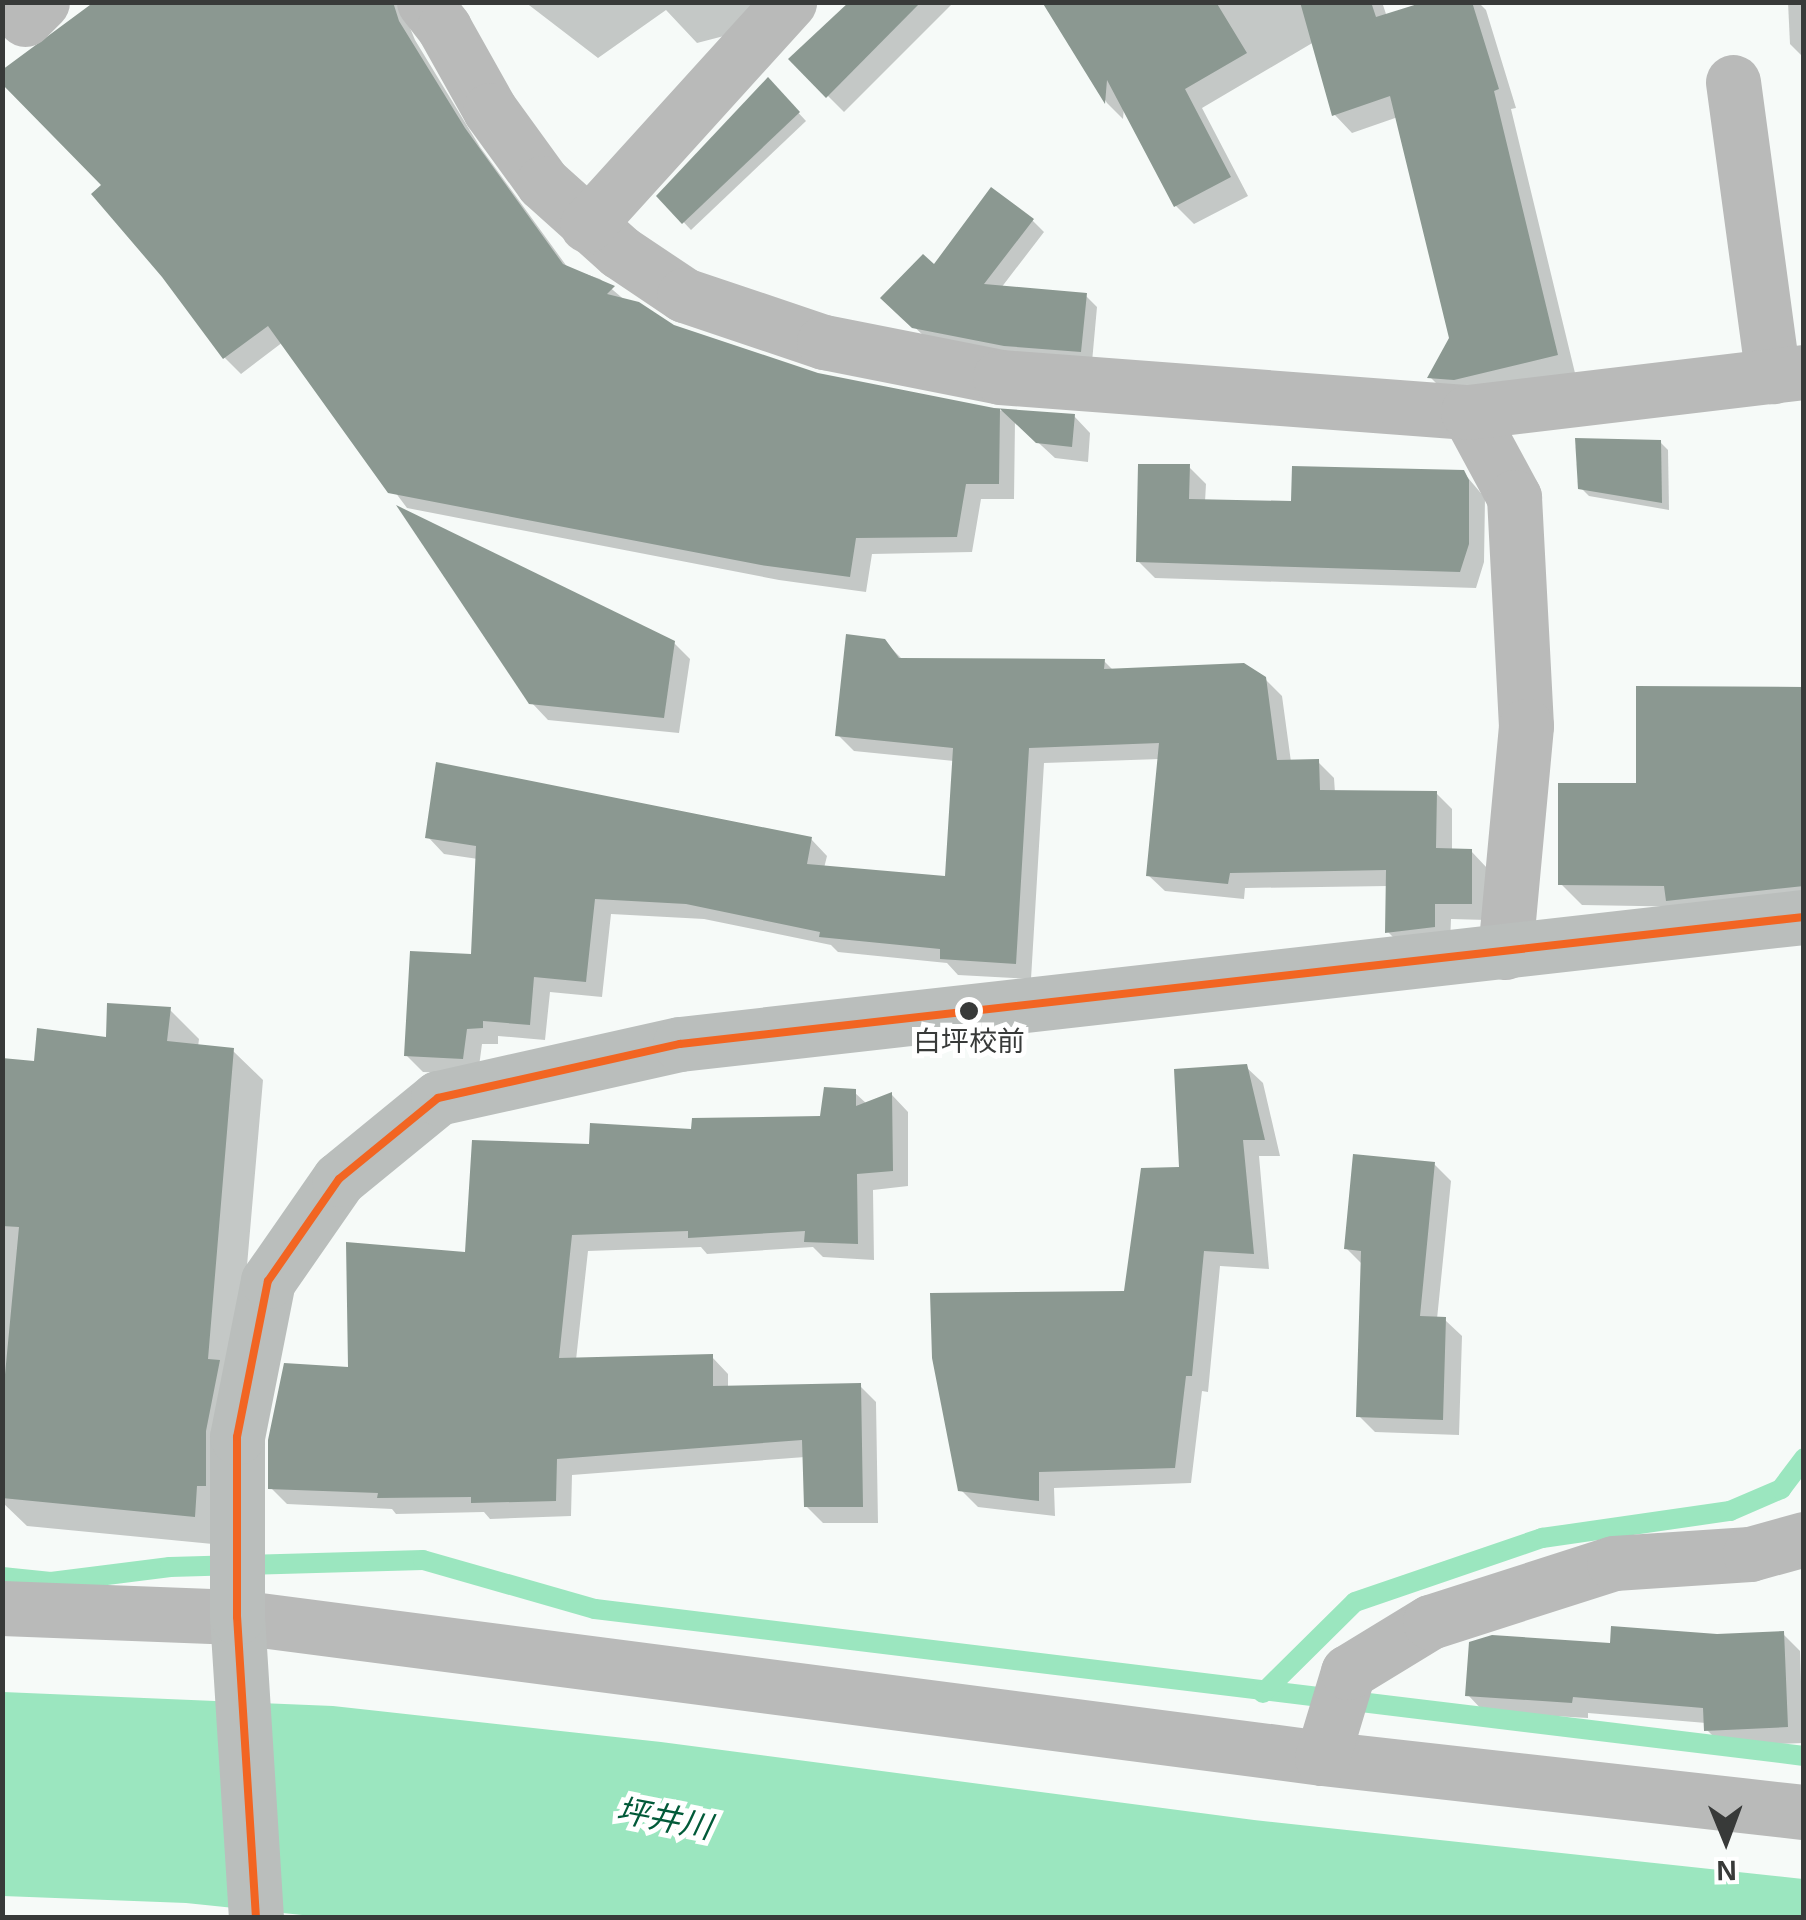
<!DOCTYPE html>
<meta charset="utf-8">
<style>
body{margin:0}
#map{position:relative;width:1806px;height:1920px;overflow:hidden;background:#f6faf8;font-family:Arial,"Noto Sans JP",sans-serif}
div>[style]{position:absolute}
.water>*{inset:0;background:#9be6bf}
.shadow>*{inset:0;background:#0003}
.stream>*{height:20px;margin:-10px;padding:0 10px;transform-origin:10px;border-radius:10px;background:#9be6bf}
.building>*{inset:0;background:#8b9891}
.minor>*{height:55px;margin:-27.5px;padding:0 27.5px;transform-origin:27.5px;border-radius:27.5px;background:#b9bab9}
.major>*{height:55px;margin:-27.5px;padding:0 27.5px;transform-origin:27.5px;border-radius:27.5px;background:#babebc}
.bus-1>*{height:8px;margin:-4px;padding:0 4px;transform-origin:4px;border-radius:4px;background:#f26522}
.dots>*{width:28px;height:28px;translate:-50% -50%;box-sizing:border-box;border:5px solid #fff;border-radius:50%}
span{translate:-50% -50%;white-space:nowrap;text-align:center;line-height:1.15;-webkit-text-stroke:10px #fff;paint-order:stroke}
.bus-label{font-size:28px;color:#383a39}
.water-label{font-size:32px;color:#025a39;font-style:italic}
.frame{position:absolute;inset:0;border:5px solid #383a39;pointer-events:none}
.north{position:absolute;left:1676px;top:1790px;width:100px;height:100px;-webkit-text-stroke:8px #fff;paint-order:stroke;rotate:179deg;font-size:28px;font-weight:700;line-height:40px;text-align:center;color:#383a39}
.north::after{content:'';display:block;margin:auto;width:35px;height:45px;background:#383a39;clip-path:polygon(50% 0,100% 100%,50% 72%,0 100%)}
</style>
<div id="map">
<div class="water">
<i style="clip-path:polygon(3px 1692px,333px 1706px,661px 1742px,1254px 1820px,1803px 1879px,1804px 1917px,331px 1918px,186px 1903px,3px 1896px)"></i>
</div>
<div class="shadow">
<i style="clip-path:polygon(98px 2px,411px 2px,408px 23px,415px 40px,480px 147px,568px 268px,600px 279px,627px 302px,673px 327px,814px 374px,994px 410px,1074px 416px,1090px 433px,1088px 462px,1055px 458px,1015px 421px,1014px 499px,981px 499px,972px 552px,872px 554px,866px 592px,779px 580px,407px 508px,283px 342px,241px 374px,225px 358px,104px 185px)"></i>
<i style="clip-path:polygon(525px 2px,772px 3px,747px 30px,697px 43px,666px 10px,598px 58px)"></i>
<i style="clip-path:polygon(853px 2px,954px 2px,844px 112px,791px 59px)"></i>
<i style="clip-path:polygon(1063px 2px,1382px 2px,1387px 17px,1432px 2px,1478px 2px,1486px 10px,1516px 108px,1511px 109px,1575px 373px,1448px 395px,1430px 377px,1452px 338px,1398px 117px,1352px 133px,1334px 114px,1314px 42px,1202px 108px,1248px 196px,1194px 224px,1176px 206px,1124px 107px,1123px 119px,1107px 103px,1050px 10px)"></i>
<i style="clip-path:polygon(1788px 2px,1804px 2px,1804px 58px,1790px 44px)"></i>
<i style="clip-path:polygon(768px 80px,806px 121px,691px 230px,659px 196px)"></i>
<i style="clip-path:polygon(1032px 220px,1044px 232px,1001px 288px,1086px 296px,1097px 307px,1092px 362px,1018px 357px,927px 339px,884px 298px,934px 268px)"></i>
<i style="clip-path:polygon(1660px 442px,1668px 450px,1669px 510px,1589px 496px,1581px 488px)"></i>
<i style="clip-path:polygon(1189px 467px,1206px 484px,1205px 502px,1293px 503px,1463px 472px,1485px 498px,1484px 562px,1476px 588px,1155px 578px,1138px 561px)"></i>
<i style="clip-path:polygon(884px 641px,903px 660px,1104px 661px,1114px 671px,1265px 679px,1282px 696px,1291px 762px,1318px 762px,1334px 778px,1335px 793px,1436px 793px,1452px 809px,1452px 851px,1471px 851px,1487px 868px,1487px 920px,1451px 919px,1450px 943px,1404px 948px,1388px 932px,1388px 886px,1245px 888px,1244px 899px,1165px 891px,1148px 875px,1160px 759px,1044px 763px,1031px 979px,958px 975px,947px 963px,838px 952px,831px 945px,704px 919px,611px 914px,602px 997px,550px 992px,545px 1040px,498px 1036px,498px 1044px,482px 1044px,478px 1074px,423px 1072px,407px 1056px,473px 957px,478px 859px,444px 854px,428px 837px,811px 839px,827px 856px,824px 868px,947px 879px,954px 761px,854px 751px,838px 735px)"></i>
<i style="clip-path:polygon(674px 643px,690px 659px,679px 733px,548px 720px,531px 702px)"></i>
<i style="clip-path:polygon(1804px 690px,1804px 909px,1582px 905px,1561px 884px,1638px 785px)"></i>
<i style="clip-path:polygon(170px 1010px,199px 1039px,198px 1047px,233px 1051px,263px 1080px,223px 1545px,27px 1526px,2px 1502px,2px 1061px,36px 1064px,109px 1040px)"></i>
<i style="clip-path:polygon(1246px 1067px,1263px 1083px,1280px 1156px,1259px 1156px,1269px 1269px,1220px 1266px,1208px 1392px,1202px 1391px,1191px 1483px,1054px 1488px,1055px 1516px,978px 1507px,961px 1490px,1126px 1294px,1182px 1170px)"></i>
<i style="clip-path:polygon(854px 1092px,867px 1104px,892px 1095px,908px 1112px,908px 1186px,873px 1190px,874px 1260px,823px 1257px,813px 1247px,707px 1254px,701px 1247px,588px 1251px,576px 1360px,712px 1357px,728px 1374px,728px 1388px,860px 1386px,876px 1402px,878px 1523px,823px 1523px,806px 1506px,805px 1457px,572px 1475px,571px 1516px,490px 1519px,484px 1512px,396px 1514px,392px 1509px,287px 1504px,271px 1488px,350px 1369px,467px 1254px,591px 1147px,822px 1118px)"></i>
<i style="clip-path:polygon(1434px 1164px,1451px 1181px,1437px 1319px,1445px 1320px,1462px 1336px,1459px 1435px,1375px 1432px,1359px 1416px,1363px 1265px,1346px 1248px)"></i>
<i style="clip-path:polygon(1783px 1634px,1800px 1651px,1803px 1743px,1723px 1746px,1707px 1730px,1706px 1723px,1588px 1713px,1588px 1718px,1484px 1712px,1468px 1695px,1717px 1637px)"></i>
</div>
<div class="stream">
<i style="left:2px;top:1577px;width:49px;rotate:5.8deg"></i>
<i style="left:51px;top:1582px;width:120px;rotate:-7.2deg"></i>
<i style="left:170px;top:1567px;width:253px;rotate:-1.6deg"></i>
<i style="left:423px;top:1560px;width:179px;rotate:15.9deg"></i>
<i style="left:595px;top:1609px;width:1218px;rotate:6.93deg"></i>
<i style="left:1263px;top:1693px;width:129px;rotate:-44.7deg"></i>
<i style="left:1355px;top:1602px;width:198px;rotate:-18.9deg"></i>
<i style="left:1542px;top:1538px;width:190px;rotate:-8.2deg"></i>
<i style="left:1730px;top:1511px;width:56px;rotate:-23.3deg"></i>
<i style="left:1781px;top:1489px;width:39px;rotate:-53deg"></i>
</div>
<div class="building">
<i style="clip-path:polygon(94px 2px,393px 2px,399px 21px,465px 128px,563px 264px,615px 286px,607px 294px,639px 302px,674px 325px,818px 373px,994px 408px,1075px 414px,1072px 447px,1036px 443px,1000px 409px,999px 484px,966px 484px,957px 537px,856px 538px,850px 577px,761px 565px,388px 493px,268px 326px,223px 359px,162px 277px,91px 194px,101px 185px,2px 84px,2px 70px)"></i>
<i style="clip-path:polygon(849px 2px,921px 2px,826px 98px,788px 59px)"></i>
<i style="clip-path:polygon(1042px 2px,1216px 2px,1247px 53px,1185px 89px,1231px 177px,1174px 207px,1107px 80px,1105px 104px)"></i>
<i style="clip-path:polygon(1300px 2px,1371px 2px,1376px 17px,1424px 2px,1472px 2px,1499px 89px,1494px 91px,1558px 355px,1454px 380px,1427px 378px,1449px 338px,1390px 96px,1332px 116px)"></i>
<i style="clip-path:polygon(768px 77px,800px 112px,682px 224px,656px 196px)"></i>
<i style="clip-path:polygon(991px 187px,1034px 219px,984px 284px,1087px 293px,1081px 352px,1004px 346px,912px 328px,880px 298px,923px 254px,934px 264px)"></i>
<i style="clip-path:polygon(1575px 438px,1661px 440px,1662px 503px,1578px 489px)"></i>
<i style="clip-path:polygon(1138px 464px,1190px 464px,1189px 499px,1291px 501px,1292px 466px,1464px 470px,1469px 480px,1469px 544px,1460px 572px,1136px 562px)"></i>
<i style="clip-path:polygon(396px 505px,675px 641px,664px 718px,529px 704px)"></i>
<i style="clip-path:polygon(846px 634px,885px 639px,899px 658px,1105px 659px,1104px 669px,1244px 663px,1266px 677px,1277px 760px,1319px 759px,1320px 790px,1437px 791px,1436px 848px,1472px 849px,1472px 904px,1435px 904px,1435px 927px,1385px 933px,1386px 870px,1230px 873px,1228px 884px,1146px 876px,1159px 743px,1029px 748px,1016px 964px,940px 959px,940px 949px,819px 937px,820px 932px,686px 904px,595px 899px,586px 982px,534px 977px,530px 1025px,483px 1021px,483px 1028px,467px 1029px,463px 1059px,404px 1056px,410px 951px,471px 954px,476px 846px,425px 838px,436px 762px,812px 837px,807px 864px,945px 876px,953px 748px,835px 736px)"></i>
<i style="clip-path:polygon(1636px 686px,1804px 687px,1804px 886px,1666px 901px,1664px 886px,1558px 885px,1558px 783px,1636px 783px)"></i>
<i style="clip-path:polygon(107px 1003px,171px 1007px,167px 1041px,234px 1048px,208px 1359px,220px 1360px,206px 1431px,206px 1486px,197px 1486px,195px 1517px,2px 1498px,2px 1406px,19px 1227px,2px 1226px,2px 1058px,34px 1061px,37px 1028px,106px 1037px)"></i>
<i style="clip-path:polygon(1247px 1064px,1265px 1140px,1243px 1140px,1254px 1254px,1204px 1251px,1192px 1376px,1186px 1376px,1175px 1468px,1039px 1472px,1039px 1501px,958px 1491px,932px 1358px,930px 1293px,1124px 1291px,1141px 1168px,1179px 1167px,1174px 1069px)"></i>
<i style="clip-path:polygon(824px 1087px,856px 1089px,856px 1106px,892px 1092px,893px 1171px,857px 1174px,858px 1244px,804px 1242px,805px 1231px,688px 1238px,688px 1231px,572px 1235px,559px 1358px,713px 1354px,713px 1386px,861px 1383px,863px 1507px,804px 1507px,802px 1440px,557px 1459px,556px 1501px,471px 1503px,471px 1497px,377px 1498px,378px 1493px,268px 1489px,268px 1440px,284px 1363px,348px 1367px,346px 1242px,465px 1252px,472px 1140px,589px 1144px,590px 1123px,691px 1129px,692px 1118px,820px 1116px)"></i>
<i style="clip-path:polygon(1353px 1154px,1435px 1162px,1420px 1316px,1446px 1317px,1443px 1420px,1356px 1417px,1361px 1251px,1344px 1249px)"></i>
<i style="clip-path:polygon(1611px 1626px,1717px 1634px,1784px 1631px,1788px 1727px,1704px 1731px,1703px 1708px,1573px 1697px,1572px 1703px,1465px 1696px,1469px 1642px,1492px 1635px,1610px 1643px)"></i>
</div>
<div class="minor">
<i style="left:424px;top:2px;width:33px;rotate:52deg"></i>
<i style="left:444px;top:28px;width:94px;rotate:60.7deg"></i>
<i style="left:490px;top:110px;width:90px;rotate:54deg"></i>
<i style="left:543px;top:183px;width:103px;rotate:41.9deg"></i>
<i style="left:620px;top:252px;width:77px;rotate:33.9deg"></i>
<i style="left:684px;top:295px;width:148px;rotate:18.6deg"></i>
<i style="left:824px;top:342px;width:179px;rotate:11.2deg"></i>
<i style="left:1000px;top:377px;width:469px;rotate:4.3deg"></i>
<i style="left:1468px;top:412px;width:97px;rotate:61.6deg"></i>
<i style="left:1514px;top:497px;width:229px;rotate:87deg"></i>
<i style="left:1526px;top:726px;width:227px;rotate:95.3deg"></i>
<i style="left:25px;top:19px;width:24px;rotate:-45deg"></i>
<i style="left:1733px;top:82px;width:297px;rotate:82.3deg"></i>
<i style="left:587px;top:225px;width:301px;rotate:-47.8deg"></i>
<i style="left:1468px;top:412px;width:338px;rotate:-6.8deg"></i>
<i style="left:2px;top:1608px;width:235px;rotate:2.2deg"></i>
<i style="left:237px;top:1617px;width:1094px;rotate:7.4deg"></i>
<i style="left:1322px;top:1758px;width:485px;rotate:6.4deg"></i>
<i style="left:1322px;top:1758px;width:90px;rotate:-73.2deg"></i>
<i style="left:1348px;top:1672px;width:96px;rotate:-31.4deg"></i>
<i style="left:1430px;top:1622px;width:193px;rotate:-17.8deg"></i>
<i style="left:1614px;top:1563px;width:136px;rotate:-3.8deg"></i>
<i style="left:1750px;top:1554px;width:56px;rotate:-15.5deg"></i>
</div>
<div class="major">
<i style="left:256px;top:1918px;width:302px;rotate:-93.6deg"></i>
<i style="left:237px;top:1617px;width:180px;rotate:-90deg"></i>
<i style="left:237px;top:1437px;width:159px;rotate:-78.8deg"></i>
<i style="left:268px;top:1281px;width:124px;rotate:-55.2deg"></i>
<i style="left:339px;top:1179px;width:128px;rotate:-39.3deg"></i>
<i style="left:438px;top:1098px;width:248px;rotate:-12.6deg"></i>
<i style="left:680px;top:1044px;width:1131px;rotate:-6.45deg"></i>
</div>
<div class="bus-1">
<i style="left:256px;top:1918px;width:302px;rotate:-93.6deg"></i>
<i style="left:237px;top:1617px;width:180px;rotate:-90deg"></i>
<i style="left:237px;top:1437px;width:159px;rotate:-78.8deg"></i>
<i style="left:268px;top:1281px;width:124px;rotate:-55.2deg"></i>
<i style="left:339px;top:1179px;width:128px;rotate:-39.3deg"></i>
<i style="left:438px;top:1098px;width:248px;rotate:-12.6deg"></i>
<i style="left:680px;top:1044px;width:1131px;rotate:-6.45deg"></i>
</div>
<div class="dots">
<i style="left:969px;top:1011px;background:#383a39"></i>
</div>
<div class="bus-label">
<span style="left:969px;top:1042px">白坪校前</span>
</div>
<div class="water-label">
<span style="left:664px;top:1819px;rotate:11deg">坪井川</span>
</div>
<div class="frame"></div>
<div class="north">N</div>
</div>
